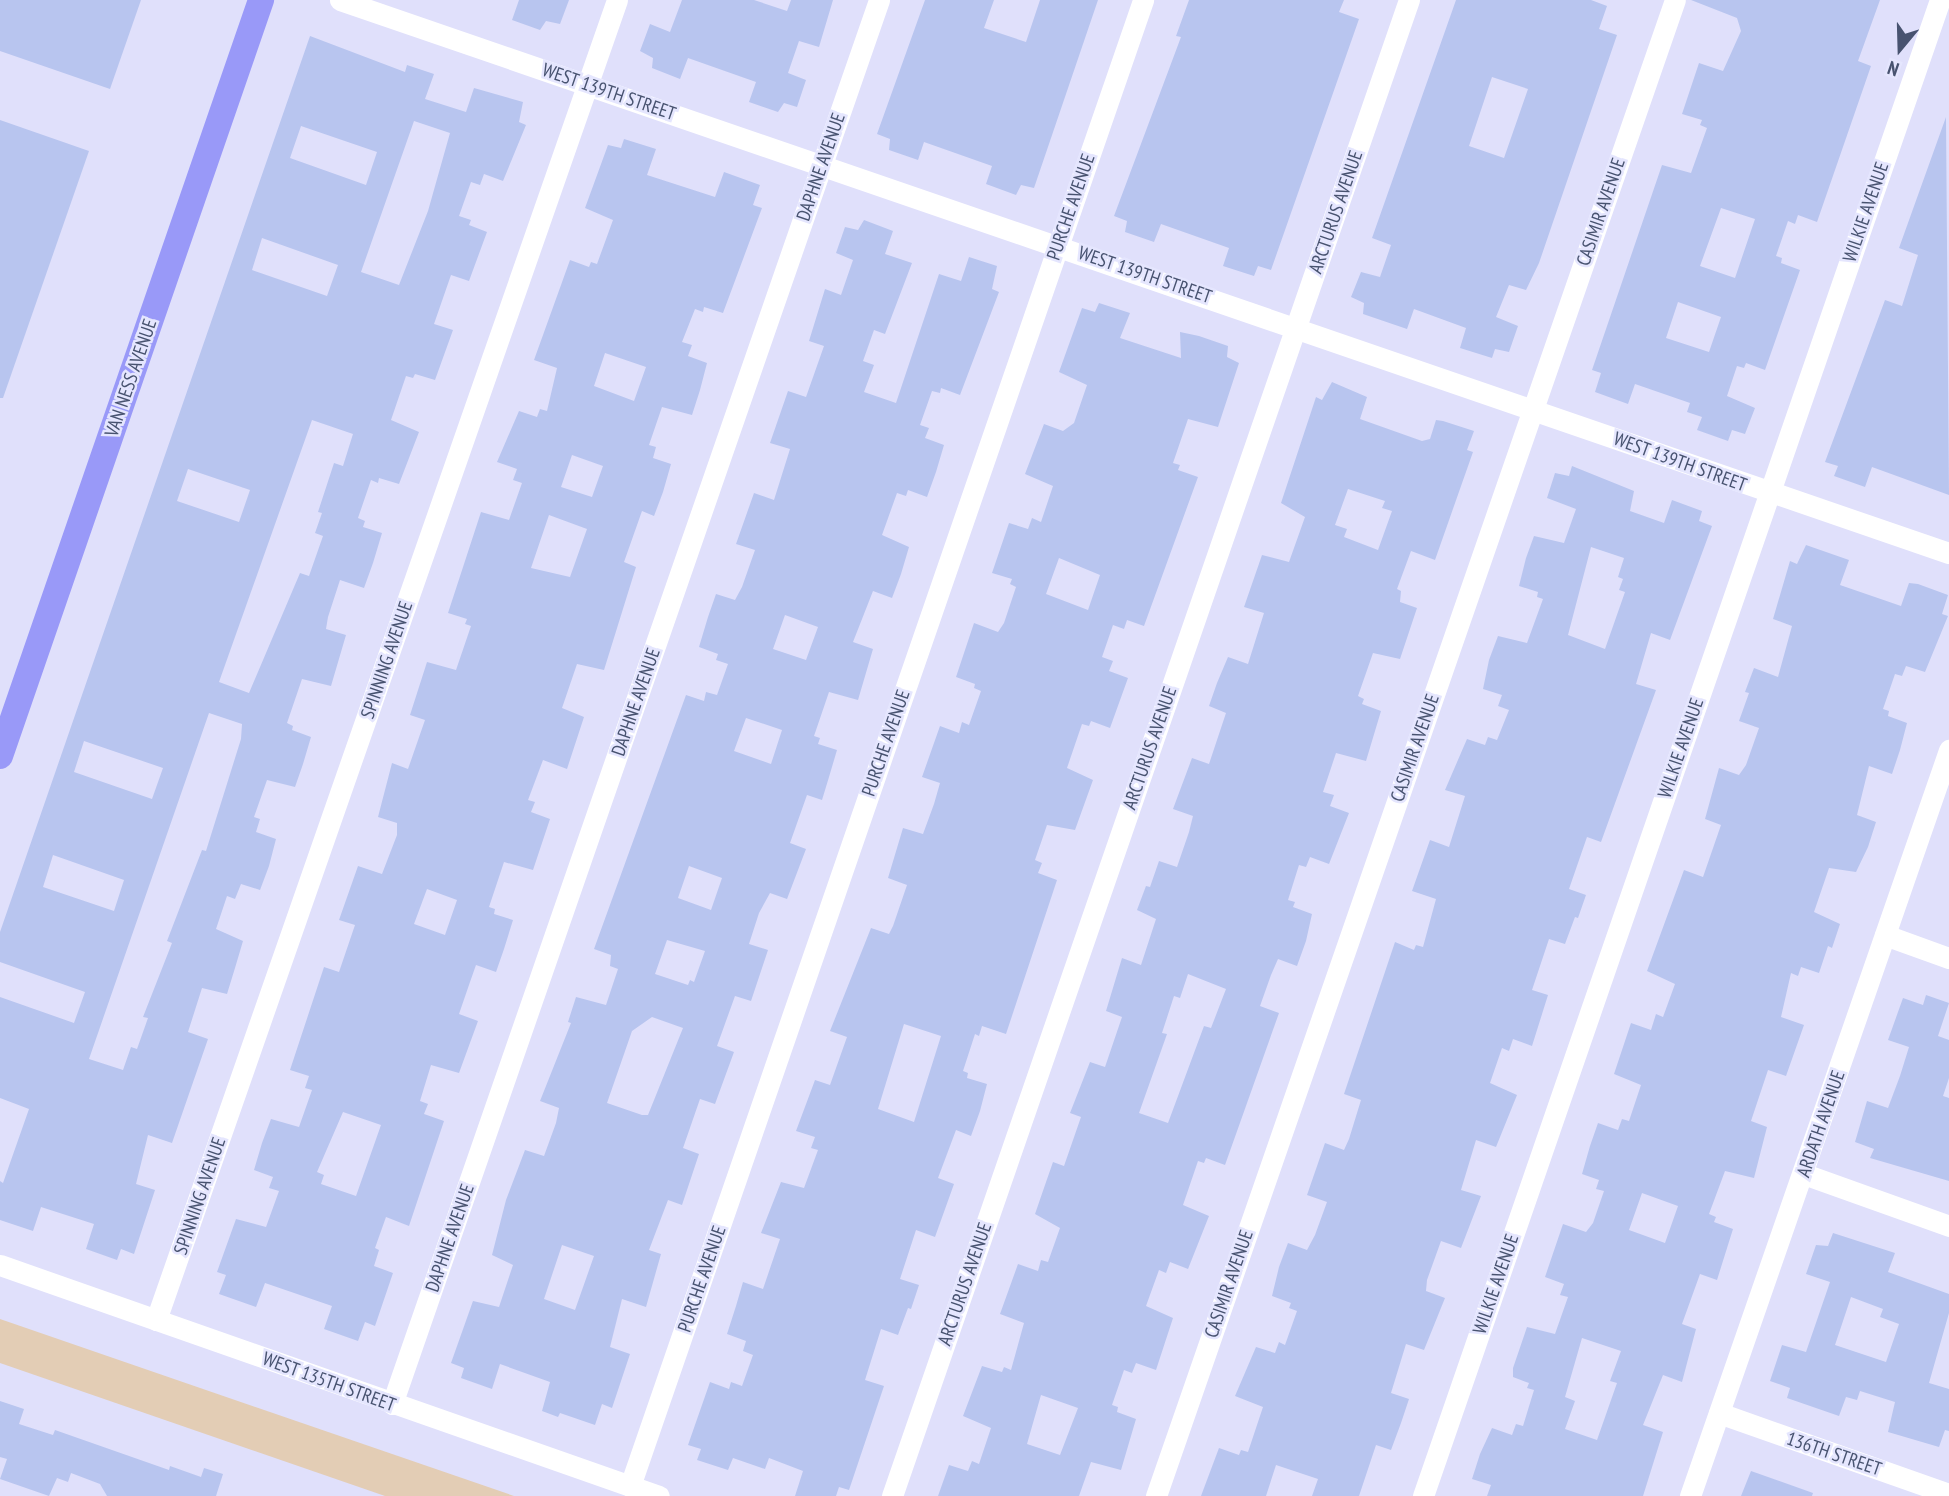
<!DOCTYPE html>
<style>
body{margin:0}
#map{position:relative;width:1949px;height:1496px;overflow:hidden;background:#e0e0fb;font-family:"PT Sans Narrow",sans-serif}
div>[style]{position:absolute}
.water>*{inset:0;background:#e3cdb5}
.building>*{inset:0;background:#b8c5ef}
.minor>*{height:21px;margin:-10.5px;padding:0 10.5px;transform-origin:10.5px;border-radius:10.5px;background:#fff}
.major>*{height:26px;margin:-13px;padding:0 13px;transform-origin:13px;border-radius:13px;background:#9999f8}
span{translate:-50% -50%;white-space:nowrap;text-align:center;line-height:1.15;-webkit-text-stroke:5px #e5e6fe;paint-order:stroke}
.street-label{font-size:19px;color:#485370}
.north{position:absolute;left:1865px;top:14px;width:70px;height:70px;-webkit-text-stroke:5px #e5e6fe;paint-order:stroke;rotate:199deg;font-size:19px;font-weight:700;line-height:28px;text-align:center;color:#485370}
.north::after{content:'';display:block;margin:auto;width:24px;height:32px;background:#485370;clip-path:polygon(50% 0,100% 100%,50% 72%,0 100%)}
</style>
<div id="map">
<div class="water">
<i style="clip-path:polygon(0 1319px,514px 1496px,385px 1496px,0 1363px)"></i>
</div>
<div class="building">
<i style="clip-path:polygon(0 0,141px 0,110px 89px,0 51px)"></i>
<i style="clip-path:polygon(519px 0,569px 0,560px 24px,546px 21px,540px 30px,512px 20px)"></i>
<i style="clip-path:polygon(682px 0,754px 0,787px 11px,791px 0,833px 0,819px 47px,799px 41px,788px 73px,806px 80px,797px 107px,784px 103px,778px 112px,749px 102px,756px 82px,688px 58px,680px 79px,652px 68px,653px 58px,640px 51px,650px 24px,670px 32px)"></i>
<i style="clip-path:polygon(925px 0,994px 0,984px 28px,1026px 42px,1040px 0,1098px 0,1034px 188px,1021px 185px,1016px 195px,986px 184px,992px 166px,924px 142px,918px 160px,889px 150px,890px 139px,877px 134px)"></i>
<i style="clip-path:polygon(1189px 0,1344px 0,1339px 12px,1359px 19px,1271px 270px,1258px 266px,1254px 276px,1223px 266px,1229px 248px,1161px 224px,1154px 242px,1125px 232px,1127px 221px,1114px 216px,1181px 37px,1176px 36px)"></i>
<i style="clip-path:polygon(evenodd,1456px 0,1591px 0,1607px 6px,1599px 29px,1617px 35px,1539px 263px,1526px 290px,1509px 285px,1496px 317px,1518px 326px,1509px 352px,1495px 349px,1492px 358px,1460px 348px,1466px 328px,1414px 309px,1407px 329px,1363px 314px,1364px 303px,1351px 297px,1361px 272px,1380px 277px,1391px 245px,1372px 238px,1456px 0,1492px 77px,1528px 89px,1504px 158px,1469px 146px,1492px 77px)"></i>
<i style="clip-path:polygon(evenodd,1691px 0,1880px 0,1858px 61px,1871px 66px,1817px 222px,1798px 215px,1795px 224px,1788px 221px,1776px 256px,1782px 258px,1781px 263px,1800px 270px,1765px 370px,1746px 363px,1744px 368px,1737px 366px,1727px 396px,1755px 408px,1745px 434px,1732px 430px,1728px 441px,1697px 430px,1702px 417px,1687px 412px,1690px 403px,1635px 384px,1628px 404px,1595px 392px,1601px 373px,1592px 370px,1662px 165px,1691px 173px,1707px 128px,1700px 125px,1702px 120px,1682px 114px,1699px 63px,1723px 71px,1741px 31px,1737px 18px,1691px 0,1721px 208px,1755px 219px,1735px 278px,1700px 266px,1721px 208px,1691px 0,1678px 302px,1721px 317px,1709px 352px,1666px 338px,1678px 302px)"></i>
<i style="clip-path:polygon(evenodd,310px 36px,405px 72px,407px 65px,434px 74px,425px 99px,466px 112px,474px 88px,523px 102px,519px 122px,526px 125px,503px 181px,484px 174px,480px 185px,471px 182px,459px 216px,471px 220px,469px 225px,487px 232px,469px 281px,451px 275px,434px 324px,453px 330px,435px 380px,415px 374px,413px 378px,406px 376px,391px 420px,419px 432px,399px 484px,379px 478px,378px 483px,371px 480px,358px 518px,365px 521px,363px 527px,382px 533px,373px 563px,364px 588px,340px 580px,328px 617px,326px 629px,346px 635px,331px 686px,302px 679px,287px 723px,293px 726px,292px 730px,311px 737px,303px 764px,295px 787px,267px 780px,254px 817px,260px 819px,256px 832px,276px 839px,269px 866px,260px 890px,241px 884px,235px 899px,227px 896px,216px 929px,243px 941px,235px 968px,227px 994px,202px 988px,188px 1032px,208px 1039px,172px 1143px,148px 1135px,136px 1184px,155px 1190px,134px 1254px,121px 1249px,117px 1260px,86px 1249px,94px 1224px,41px 1207px,33px 1231px,0 1220px,0 1181px,3px 1183px,29px 1109px,0 1098px,0 997px,74px 1023px,85px 992px,0 962px,0 932px,310px 36px,414px 121px,450px 133px,428px 211px,399px 285px,361px 272px,414px 121px,310px 36px,301px 126px,377px 152px,366px 185px,290px 158px,301px 126px,310px 36px,262px 238px,338px 265px,327px 296px,252px 270px,262px 238px,310px 36px,312px 420px,353px 434px,343px 466px,334px 463px,318px 512px,322px 513px,315px 533px,323px 536px,309px 576px,300px 573px,249px 693px,219px 682px,312px 420px,310px 36px,188px 469px,250px 490px,239px 522px,177px 501px,188px 469px,310px 36px,209px 713px,242px 724px,241px 739px,206px 851px,202px 850px,167px 941px,172px 943px,143px 1017px,148px 1018px,137px 1049px,131px 1047px,123px 1070px,89px 1059px,209px 713px,310px 36px,84px 741px,163px 768px,152px 799px,74px 772px,84px 741px,310px 36px,53px 855px,124px 880px,114px 911px,43px 887px,53px 855px)"></i>
<i style="clip-path:polygon(1946px 117px,1949px 495px,1872px 467px,1865px 487px,1834px 476px,1838px 466px,1825px 462px,1885px 300px,1902px 306px,1918px 255px,1899px 248px)"></i>
<i style="clip-path:polygon(0 120px,89px 151px,3px 398px,0 398px)"></i>
<i style="clip-path:polygon(evenodd,624px 139px,656px 149px,647px 175px,715px 197px,724px 172px,760px 185px,753px 205px,762px 208px,723px 313px,704px 307px,703px 312px,695px 309px,682px 342px,692px 345px,688px 356px,707px 363px,700px 390px,692px 415px,662px 407px,649px 445px,656px 447px,653px 458px,671px 464px,663px 492px,654px 516px,642px 511px,624px 562px,636px 567px,604px 670px,577px 664px,562px 708px,584px 717px,567px 769px,543px 760px,528px 800px,535px 802px,531px 812px,550px 819px,533px 870px,504px 862px,489px 907px,495px 909px,494px 914px,513px 920px,504px 949px,496px 972px,476px 965px,470px 982px,459px 1014px,478px 1021px,459px 1073px,431px 1065px,420px 1101px,428px 1104px,424px 1114px,444px 1121px,409px 1226px,386px 1217px,375px 1248px,379px 1250px,374px 1266px,393px 1273px,375px 1326px,365px 1322px,358px 1341px,324px 1329px,332px 1306px,265px 1283px,256px 1307px,219px 1294px,226px 1275px,217px 1272px,236px 1219px,266px 1227px,279px 1191px,269px 1188px,273px 1177px,254px 1170px,262px 1143px,271px 1119px,299px 1127px,312px 1090px,305px 1088px,309px 1076px,290px 1070px,324px 967px,339px 972px,355px 925px,339px 920px,358px 866px,382px 874px,397px 835px,397px 823px,378px 817px,392px 763px,408px 769px,425px 720px,410px 715px,427px 662px,456px 670px,471px 626px,465px 624px,467px 619px,448px 613px,481px 512px,509px 520px,522px 483px,513px 480px,517px 469px,497px 462px,519px 411px,537px 417px,540px 409px,547px 411px,557px 368px,534px 360px,570px 260px,589px 267px,591px 262px,597px 264px,613px 220px,585px 208px,608px 145px,621px 148px,624px 139px,605px 353px,646px 367px,634px 401px,594px 386px,605px 353px,624px 139px,572px 455px,603px 466px,592px 497px,561px 487px,572px 455px,624px 139px,549px 515px,587px 529px,570px 577px,531px 568px,549px 515px,624px 139px,427px 889px,457px 900px,445px 935px,414px 924px,427px 889px,624px 139px,343px 1112px,381px 1125px,356px 1196px,321px 1184px,324px 1175px,317px 1172px,343px 1112px)"></i>
<i style="clip-path:polygon(evenodd,864px 220px,893px 231px,885px 254px,912px 263px,885px 334px,874px 330px,863px 361px,874px 365px,864px 392px,896px 403px,939px 274px,961px 281px,969px 257px,997px 266px,992px 289px,999px 292px,960px 395px,941px 388px,940px 393px,932px 391px,920px 425px,929px 428px,925px 438px,944px 445px,936px 472px,927px 497px,908px 490px,906px 496px,897px 493px,882px 535px,909px 547px,901px 574px,892px 598px,873px 591px,853px 642px,873px 649px,858px 700px,829px 692px,814px 736px,820px 738px,818px 744px,837px 750px,829px 777px,822px 800px,807px 795px,790px 843px,806px 849px,787px 899px,770px 893px,759px 913px,749px 944px,768px 950px,751px 1001px,735px 996px,717px 1046px,734px 1052px,715px 1104px,700px 1099px,683px 1148px,699px 1154px,682px 1205px,668px 1200px,649px 1250px,661px 1254px,646px 1307px,622px 1299px,610px 1347px,630px 1354px,612px 1408px,602px 1404px,595px 1425px,560px 1413px,558px 1417px,542px 1411px,550px 1382px,500px 1364px,492px 1389px,461px 1378px,464px 1368px,451px 1363px,473px 1301px,499px 1307px,513px 1265px,492px 1255px,506px 1200px,525px 1150px,544px 1156px,556px 1123px,559px 1108px,540px 1101px,571px 1023px,568px 1022px,576px 997px,606px 1005px,618px 969px,610px 966px,611px 955px,594px 949px,686px 695px,704px 701px,706px 692px,717px 695px,728px 664px,716px 660px,718px 654px,699px 647px,708px 617px,716px 594px,735px 600px,742px 587px,755px 550px,736px 544px,754px 493px,774px 500px,790px 449px,770px 443px,788px 391px,806px 397px,824px 346px,809px 341px,825px 289px,841px 295px,853px 260px,836px 253px,845px 227px,858px 230px,864px 220px,785px 615px,818px 627px,806px 660px,773px 649px,785px 615px,864px 220px,746px 718px,782px 730px,771px 764px,734px 751px,746px 718px,864px 220px,689px 866px,722px 878px,711px 910px,678px 898px,689px 866px,864px 220px,667px 940px,705px 951px,694px 982px,690px 980px,688px 985px,655px 974px,667px 940px,864px 220px,652px 1017px,683px 1028px,648px 1115px,642px 1115px,607px 1103px,632px 1031px,652px 1017px,864px 220px,562px 1245px,594px 1256px,575px 1310px,544px 1299px,562px 1245px)"></i>
<i style="clip-path:polygon(evenodd,1099px 303px,1130px 313px,1120px 338px,1181px 358px,1180px 332px,1199px 336px,1228px 346px,1227px 357px,1239px 363px,1218px 427px,1188px 419px,1173px 463px,1180px 465px,1178px 470px,1198px 477px,1144px 626px,1127px 620px,1124px 629px,1113px 625px,1102px 657px,1113px 661px,1109px 671px,1128px 678px,1110px 728px,1091px 721px,1089px 726px,1082px 724px,1067px 768px,1093px 780px,1075px 830px,1047px 825px,1035px 860px,1042px 863px,1038px 873px,1057px 880px,1006px 1034px,982px 1026px,979px 1036px,975px 1034px,963px 1071px,968px 1073px,967px 1078px,987px 1084px,980px 1111px,971px 1136px,956px 1130px,938px 1178px,954px 1184px,935px 1237px,916px 1230px,900px 1279px,919px 1285px,911px 1309px,908px 1308px,898px 1335px,881px 1329px,865px 1380px,884px 1386px,849px 1490px,839px 1487px,836px 1496px,795px 1496px,803px 1471px,769px 1458px,765px 1469px,733px 1458px,728px 1470px,697px 1460px,701px 1449px,688px 1445px,710px 1382px,729px 1389px,731px 1382px,742px 1386px,753px 1355px,743px 1351px,746px 1341px,727px 1334px,736px 1306px,743px 1282px,763px 1289px,780px 1239px,761px 1233px,781px 1182px,804px 1188px,818px 1150px,811px 1148px,815px 1137px,796px 1131px,815px 1080px,830px 1085px,847px 1037px,830px 1031px,871px 928px,889px 934px,893px 926px,907px 885px,888px 878px,903px 828px,923px 834px,934px 804px,940px 783px,922px 777px,940px 726px,959px 733px,962px 722px,969px 725px,981px 691px,974px 688px,975px 684px,956px 677px,974px 623px,998px 632px,1004px 623px,1016px 587px,1010px 584px,1012px 579px,992px 573px,1009px 523px,1028px 529px,1032px 518px,1041px 522px,1053px 486px,1025px 474px,1044px 424px,1063px 431px,1074px 423px,1087px 385px,1059px 372px,1082px 308px,1095px 312px,1099px 303px,1059px 558px,1100px 575px,1088px 610px,1046px 594px,1059px 558px,1099px 303px,904px 1024px,941px 1036px,914px 1122px,878px 1109px,904px 1024px)"></i>
<i style="clip-path:polygon(evenodd,1332px 382px,1367px 397px,1360px 419px,1422px 441px,1430px 439px,1436px 420px,1443px 421px,1474px 431px,1467px 450px,1473px 452px,1435px 560px,1411px 551px,1397px 589px,1401px 591px,1400px 602px,1417px 608px,1400px 659px,1373px 653px,1358px 696px,1364px 699px,1362px 704px,1381px 711px,1366px 761px,1336px 753px,1323px 792px,1334px 795px,1330px 806px,1349px 813px,1329px 864px,1310px 857px,1306px 867px,1299px 865px,1288px 900px,1295px 902px,1293px 907px,1312px 914px,1306px 941px,1297px 966px,1278px 959px,1271px 975px,1260px 1006px,1279px 1013px,1225px 1165px,1206px 1158px,1204px 1163px,1198px 1161px,1183px 1205px,1209px 1216px,1188px 1269px,1170px 1262px,1166px 1273px,1159px 1270px,1146px 1306px,1173px 1318px,1156px 1370px,1136px 1363px,1132px 1373px,1124px 1370px,1112px 1405px,1118px 1407px,1117px 1412px,1136px 1419px,1121px 1470px,1091px 1462px,1079px 1496px,938px 1496px,949px 1465px,968px 1471px,972px 1461px,979px 1464px,991px 1428px,963px 1416px,982px 1366px,1002px 1372px,1004px 1367px,1011px 1370px,1024px 1323px,1000px 1314px,1018px 1264px,1038px 1271px,1041px 1260px,1048px 1262px,1060px 1228px,1035px 1214px,1045px 1185px,1053px 1162px,1064px 1166px,1081px 1117px,1070px 1113px,1090px 1062px,1105px 1067px,1122px 1017px,1106px 1011px,1122px 958px,1141px 965px,1156px 919px,1137px 910px,1146px 886px,1150px 887px,1159px 861px,1177px 867px,1189px 832px,1193px 816px,1173px 809px,1192px 758px,1209px 764px,1226px 713px,1209px 706px,1217px 683px,1228px 657px,1248px 664px,1264px 613px,1244px 607px,1262px 555px,1289px 562px,1305px 517px,1281px 503px,1316px 397px,1322px 400px,1332px 382px,1348px 489px,1385px 501px,1382px 508px,1392px 511px,1378px 550px,1344px 537px,1347px 529px,1335px 525px,1348px 489px,1332px 382px,1188px 974px,1226px 989px,1211px 1028px,1204px 1026px,1168px 1123px,1139px 1113px,1167px 1034px,1162px 1033px,1174px 996px,1180px 998px,1188px 974px,1332px 382px,1041px 1395px,1078px 1408px,1060px 1455px,1027px 1444px,1041px 1395px)"></i>
<i style="clip-path:polygon(evenodd,1572px 466px,1634px 491px,1630px 511px,1664px 523px,1672px 500px,1702px 511px,1699px 521px,1712px 526px,1670px 640px,1651px 633px,1636px 684px,1656px 690px,1601px 842px,1587px 837px,1569px 889px,1586px 895px,1578px 918px,1575px 917px,1565px 944px,1549px 939px,1532px 990px,1548px 995px,1532px 1046px,1513px 1039px,1509px 1051px,1502px 1048px,1490px 1083px,1517px 1095px,1496px 1147px,1476px 1140px,1461px 1190px,1481px 1196px,1461px 1248px,1441px 1241px,1427px 1280px,1426px 1291px,1445px 1298px,1424px 1350px,1406px 1344px,1391px 1393px,1409px 1399px,1401px 1423px,1391px 1450px,1376px 1445px,1359px 1496px,1312px 1496px,1318px 1479px,1276px 1465px,1266px 1496px,1201px 1496px,1219px 1448px,1239px 1455px,1241px 1450px,1248px 1452px,1263px 1407px,1235px 1396px,1256px 1347px,1275px 1353px,1279px 1342px,1285px 1345px,1297px 1311px,1289px 1308px,1291px 1303px,1272px 1296px,1279px 1267px,1288px 1243px,1307px 1250px,1315px 1235px,1327px 1202px,1307px 1195px,1325px 1143px,1344px 1150px,1349px 1139px,1361px 1100px,1344px 1094px,1395px 942px,1414px 950px,1416px 945px,1423px 947px,1436px 899px,1412px 891px,1430px 840px,1449px 847px,1465px 796px,1445px 790px,1467px 739px,1485px 745px,1488px 737px,1497px 740px,1509px 710px,1498px 706px,1502px 695px,1483px 689px,1489px 660px,1498px 636px,1527px 643px,1543px 599px,1537px 597px,1538px 592px,1519px 586px,1526px 558px,1534px 536px,1564px 543px,1576px 509px,1547px 498px,1555px 473px,1569px 476px,1572px 466px,1591px 547px,1624px 558px,1618px 577px,1623px 579px,1619px 590px,1625px 592px,1605px 649px,1568px 635px,1591px 547px)"></i>
<i style="clip-path:polygon(evenodd,1806px 545px,1849px 560px,1840px 585px,1901px 606px,1909px 583px,1918px 584px,1948px 595px,1942px 614px,1948px 616px,1925px 672px,1906px 666px,1902px 676px,1895px 674px,1883px 709px,1889px 711px,1888px 716px,1907px 723px,1900px 750px,1892px 774px,1869px 766px,1857px 815px,1876px 822px,1868px 847px,1856px 872px,1829px 868px,1814px 912px,1840px 924px,1832px 948px,1828px 946px,1819px 973px,1801px 967px,1798px 976px,1791px 973px,1781px 1017px,1804px 1025px,1786px 1076px,1768px 1070px,1751px 1121px,1767px 1127px,1754px 1178px,1725px 1171px,1709px 1214px,1716px 1217px,1714px 1222px,1733px 1229px,1717px 1280px,1700px 1274px,1682px 1324px,1696px 1329px,1682px 1382px,1663px 1375px,1643px 1425px,1663px 1432px,1643px 1496px,1487px 1496px,1491px 1485px,1472px 1479px,1480px 1454px,1492px 1428px,1512px 1435px,1516px 1424px,1523px 1426px,1534px 1390px,1527px 1388px,1529px 1383px,1513px 1377px,1513px 1368px,1527px 1327px,1555px 1334px,1568px 1297px,1560px 1295px,1564px 1284px,1545px 1277px,1563px 1224px,1586px 1232px,1593px 1223px,1604px 1191px,1596px 1189px,1599px 1180px,1582px 1174px,1590px 1146px,1598px 1123px,1618px 1130px,1622px 1119px,1629px 1121px,1641px 1085px,1614px 1074px,1631px 1023px,1651px 1030px,1656px 1014px,1663px 1017px,1675px 984px,1647px 971px,1684px 870px,1703px 877px,1721px 825px,1705px 819px,1719px 768px,1739px 775px,1746px 765px,1759px 728px,1739px 721px,1749px 693px,1745px 692px,1754px 668px,1778px 677px,1792px 626px,1773px 619px,1790px 561px,1797px 564px,1806px 545px,1642px 1193px,1678px 1206px,1665px 1243px,1629px 1230px,1642px 1193px,1806px 545px,1582px 1338px,1621px 1351px,1610px 1381px,1617px 1383px,1597px 1440px,1565px 1429px,1575px 1401px,1565px 1397px,1582px 1338px)"></i>
<i style="clip-path:polygon(1926px 995px,1949px 1003px,1938px 1036px,1949px 1040px,1949px 1078px,1943px 1096px,1949px 1098px,1949px 1181px,1870px 1158px,1874px 1149px,1855px 1142px,1867px 1101px,1888px 1108px,1900px 1076px,1909px 1047px,1888px 1040px,1903px 998px,1923px 1005px)"></i>
<i style="clip-path:polygon(evenodd,1833px 1233px,1895px 1253px,1888px 1272px,1949px 1294px,1949px 1313px,1929px 1383px,1949px 1389px,1949px 1431px,1945px 1430px,1939px 1447px,1888px 1432px,1895px 1402px,1860px 1391px,1857px 1400px,1846px 1397px,1839px 1416px,1787px 1398px,1790px 1388px,1770px 1381px,1782px 1345px,1806px 1352px,1830px 1282px,1806px 1274px,1816px 1245px,1828px 1246px,1833px 1233px,1851px 1297px,1883px 1309px,1880px 1317px,1899px 1324px,1886px 1362px,1835px 1345px,1851px 1297px)"></i>
<i style="clip-path:polygon(0 1401px,24px 1409px,19px 1424px,53px 1435px,55px 1430px,169px 1470px,170px 1466px,201px 1477px,204px 1468px,223px 1474px,216px 1496px,107px 1496px,100px 1484px,71px 1473px,68px 1482px,57px 1478px,49px 1496px,0 1479px,7px 1459px,0 1457px)"></i>
<i style="clip-path:polygon(1751px 1471px,1813px 1493px,1812px 1496px,1741px 1496px)"></i>
</div>
<div class="minor">
<i style="left:340px;top:0;width:1701px;rotate:18.97deg"></i>
<i style="left:1885px;top:935px;width:68px;rotate:19.8deg"></i>
<i style="left:1804px;top:1174px;width:154px;rotate:19.7deg"></i>
<i style="left:0;top:1265px;width:698px;rotate:19.32deg"></i>
<i style="left:156px;top:1320px;width:1398px;rotate:-70.75deg"></i>
<i style="left:392px;top:1404px;width:1486px;rotate:-70.87deg"></i>
<i style="left:1719px;top:1413px;width:244px;rotate:19.4deg"></i>
<i style="left:630px;top:1486px;width:1572px;rotate:-70.95deg"></i>
<i style="left:892px;top:1496px;width:1583px;rotate:-70.94deg"></i>
<i style="left:1156px;top:1496px;width:1583px;rotate:-70.87deg"></i>
<i style="left:1423px;top:1496px;width:1583px;rotate:-70.94deg"></i>
<i style="left:1690px;top:1496px;width:790px;rotate:-70.85deg"></i>
</div>
<div class="major">
<i style="left:0;top:756px;width:800px;rotate:-70.95deg"></i>
</div>
<div class="street-label">
<span style="left:609px;top:92px;rotate:19deg">WEST 139TH STREET</span>
<span style="left:821px;top:167px;rotate:-71deg">DAPHNE AVENUE</span>
<span style="left:1071px;top:207px;rotate:-71deg">PURCHE AVENUE</span>
<span style="left:1336px;top:212px;rotate:-71deg">ARCTURUS AVENUE</span>
<span style="left:1601px;top:212px;rotate:-71deg">CASIMIR AVENUE</span>
<span style="left:1866px;top:212px;rotate:-71deg">WILKIE AVENUE</span>
<span style="left:1145px;top:275px;rotate:19deg">WEST 139TH STREET</span>
<span style="left:131px;top:378px;rotate:-71deg">VAN NESS AVENUE</span>
<span style="left:1680px;top:462px;rotate:20deg">WEST 139TH STREET</span>
<span style="left:387px;top:660px;rotate:-71deg">SPINNING AVENUE</span>
<span style="left:636px;top:702px;rotate:-71deg">DAPHNE AVENUE</span>
<span style="left:886px;top:743px;rotate:-71deg">PURCHE AVENUE</span>
<span style="left:1150px;top:748px;rotate:-71deg">ARCTURUS AVENUE</span>
<span style="left:1415px;top:748px;rotate:-71deg">CASIMIR AVENUE</span>
<span style="left:1681px;top:748px;rotate:-71deg">WILKIE AVENUE</span>
<span style="left:1821px;top:1124px;rotate:-71deg">ARDATH AVENUE</span>
<span style="left:200px;top:1196px;rotate:-71deg">SPINNING AVENUE</span>
<span style="left:450px;top:1238px;rotate:-71deg">DAPHNE AVENUE</span>
<span style="left:702px;top:1279px;rotate:-71deg">PURCHE AVENUE</span>
<span style="left:965px;top:1284px;rotate:-71deg">ARCTURUS AVENUE</span>
<span style="left:1229px;top:1284px;rotate:-71deg">CASIMIR AVENUE</span>
<span style="left:1496px;top:1284px;rotate:-71deg">WILKIE AVENUE</span>
<span style="left:329px;top:1382px;rotate:20deg">WEST 135TH STREET</span>
<span style="left:1834px;top:1454px;rotate:19deg">136TH STREET</span>
</div>
<div class="north">N</div>
</div>
